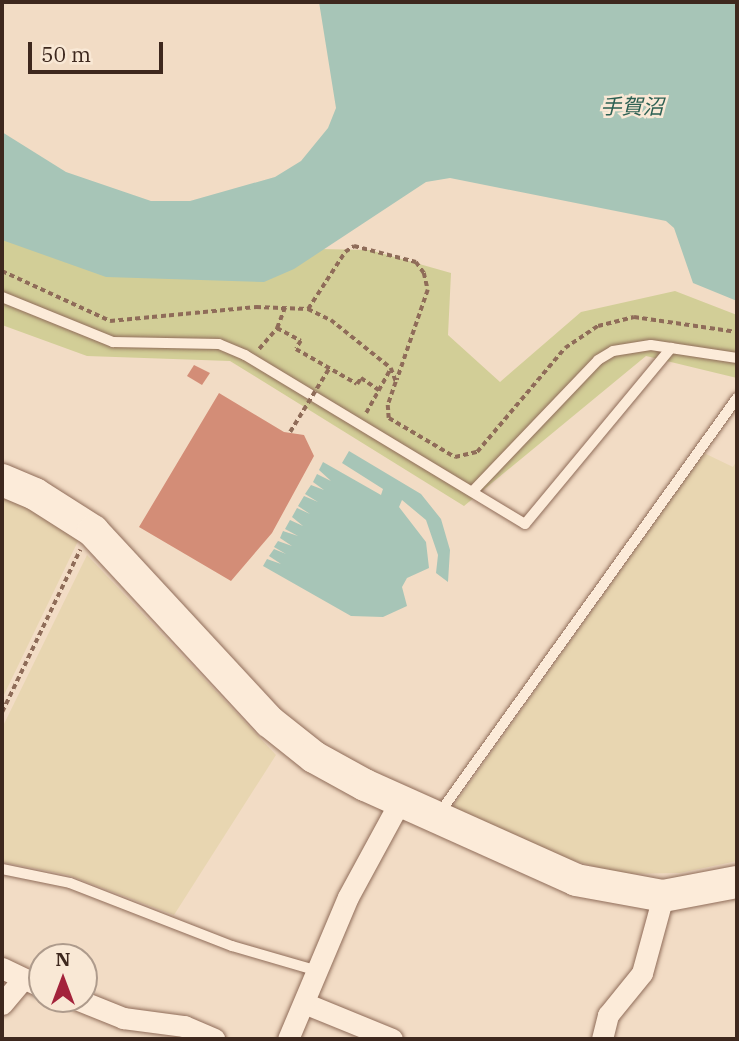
<!DOCTYPE html>
<meta charset="utf-8">
<style>
body{margin:0}
#map{position:relative;width:739px;height:1041px;overflow:hidden;background:#f2dcc5;font-family:"IBM Plex Serif","Noto Sans JP",serif}
div>[style]{position:absolute}
.farmland>*{inset:0;background:#e8d6b1}
.green>*{inset:0;background:#d2ce97}
.water>*{inset:0;background:#a7c5b7}
.building>*{inset:0;background:#d38d77}
.path>*{height:3.5px;margin-top:-1.75px;transform-origin:0;background:repeating-linear-gradient(90deg,#8f6c59 0 5px,transparent 0 8.5px)}
.roads{filter:drop-shadow(0 0 2px #8f6c59) drop-shadow(0 0 2px #8f6c59)}
.lane>*{height:10px;margin:-5px;padding:0 5px;transform-origin:5px;border-radius:5px;background:#fcebd9}
.street>*{height:21px;margin:-10.5px;padding:0 10.5px;transform-origin:10.5px;border-radius:10.5px;background:#fcebd9}
.secondary>*{height:32px;margin:-16px;padding:0 16px;transform-origin:16px;border-radius:16px;background:#fcebd9}
.path-bridge>*{height:3.5px;margin-top:-1.75px;transform-origin:0;background:repeating-linear-gradient(90deg,#8f6c59 0 5px,transparent 0 8.5px)}
span{translate:-50% -50%;white-space:nowrap;text-align:center;line-height:1.15;-webkit-text-stroke:5px #f9e8d5;paint-order:stroke}
.water-label{font-size:21px;color:#2c5f52;font-style:italic}
.frame{position:absolute;inset:0;border:4px solid #3e281e;pointer-events:none}
.north{position:absolute;left:28px;top:943px;width:70px;height:70px;box-sizing:border-box;background:#f9e8d5;border:2px solid #ae9b8c;border-radius:50%;rotate:0deg;font-size:19px;font-weight:700;line-height:28px;text-align:center;color:#3e281e}
.north::after{content:'';display:block;margin:auto;width:24px;height:32px;background:#a3233b;clip-path:polygon(50% 0,100% 100%,50% 72%,0 100%)}
.scale{position:absolute;left:28px;top:42px;width:135px;height:32px;box-sizing:border-box;border:4px solid #3e281e;border-top:0;padding-left:9px;font-size:21px;line-height:24px;white-space:nowrap;color:#3e281e;-webkit-text-stroke:5px #f9e8d5;paint-order:stroke}
</style>
<div id="map">
<div class="farmland">
<i style="clip-path:polygon(704px 453px,733px 467px,737px 460px,737px 861px,680px 873px,622px 874px,564px 858px,451px 809px)"></i>
<i style="clip-path:polygon(2px 493px,80px 537px,2px 699px)"></i>
<i style="clip-path:polygon(87px 555px,276px 755px,174px 915px,68px 875px,2px 862px,2px 728px)"></i>
</div>
<div class="green">
<i style="clip-path:polygon(2px 231px,45px 244px,370px 250px,451px 273px,448px 335px,500px 382px,581px 312px,675px 291px,737px 315px,737px 378px,646px 356px,464px 506px,230px 361px,87px 356px,2px 325px)"></i>
</div>
<div class="water">
<i style="clip-path:polygon(319px 2px,737px 2px,737px 301px,693px 283px,674px 228px,666px 221px,450px 178px,426px 182px,294px 269px,264px 282px,106px 277px,2px 240px,2px 132px,66px 172px,151px 201px,190px 201px,275px 177px,301px 161px,328px 128px,336px 108px)"></i>
<i style="clip-path:polygon(349px 451px,421px 494px,441px 519px,450px 550px,448px 582px,436px 573px,438px 555px,426px 520px,402px 500px,399px 507px,426px 542px,429px 568px,407px 578px,402px 587px,407px 606px,383px 617px,351px 616px,263px 566px,267px 559px,281px 564px,269px 556px,274px 549px,286px 554px,274px 547px,278px 541px,292px 546px,280px 538px,283px 531px,298px 536px,285px 529px,290px 520px,303px 526px,292px 517px,297px 508px,310px 514px,298px 506px,304px 496px,318px 502px,305px 494px,311px 485px,324px 490px,313px 482px,317px 474px,331px 481px,319px 470px,323px 462px,381px 495px,383px 489px,342px 463px)"></i>
</div>
<div class="building">
<i style="clip-path:polygon(194px 365px,210px 373px,202px 385px,187px 376px)"></i>
<i style="clip-path:polygon(219px 393px,284px 432px,304px 435px,314px 456px,272px 533px,231px 581px,139px 527px)"></i>
</div>
<div class="path">
<i style="left:2px;top:271px;width:119px;rotate:24.8deg"></i>
<i style="left:110px;top:321px;width:147px;rotate:-5.5deg"></i>
<i style="left:256px;top:307px;width:52px;rotate:2.2deg"></i>
<i style="left:308px;top:309px;width:25px;rotate:26deg"></i>
<i style="left:331px;top:320px;width:77px;rotate:38.7deg"></i>
<i style="left:391px;top:368px;width:15px;rotate:70deg"></i>
<i style="left:396px;top:382px;width:24px;rotate:109deg"></i>
<i style="left:388px;top:405px;width:13px;rotate:86deg"></i>
<i style="left:389px;top:418px;width:77px;rotate:30.6deg"></i>
<i style="left:455px;top:457px;width:23px;rotate:-13deg"></i>
<i style="left:477px;top:452px;width:136px;rotate:-49.8deg"></i>
<i style="left:565px;top:348px;width:40px;rotate:-34deg"></i>
<i style="left:598px;top:326px;width:37px;rotate:-14deg"></i>
<i style="left:634px;top:317px;width:104px;rotate:8.3deg"></i>
<i style="left:308px;top:309px;width:68px;rotate:-57deg"></i>
<i style="left:345px;top:252px;width:11px;rotate:-34deg"></i>
<i style="left:354px;top:246px;width:64px;rotate:14.5deg"></i>
<i style="left:416px;top:262px;width:14px;rotate:54deg"></i>
<i style="left:424px;top:273px;width:17px;rotate:77deg"></i>
<i style="left:428px;top:290px;width:95px;rotate:109deg"></i>
<i style="left:277px;top:328px;width:27px;rotate:28deg"></i>
<i style="left:301px;top:341px;width:9px;rotate:122deg"></i>
<i style="left:296px;top:349px;width:70px;rotate:29.8deg"></i>
<i style="left:357px;top:384px;width:7px;rotate:-56deg"></i>
<i style="left:361px;top:378px;width:22px;rotate:34deg"></i>
<i style="left:259px;top:349px;width:28px;rotate:-49deg"></i>
<i style="left:277px;top:328px;width:22px;rotate:-69deg"></i>
<i style="left:366px;top:413px;width:51px;rotate:-60.9deg"></i>
<i style="left:2px;top:712px;width:180px;rotate:-64.3deg"></i>
</div>
<div class="roads">
<div class="lane">
<i style="left:2px;top:297px;width:120px;rotate:22.1deg"></i>
<i style="left:113px;top:342px;width:106px;rotate:1.1deg"></i>
<i style="left:219px;top:344px;width:28px;rotate:23deg"></i>
<i style="left:245px;top:355px;width:327px;rotate:31.1deg"></i>
<i style="left:525px;top:524px;width:229px;rotate:-50.3deg"></i>
<i style="left:473px;top:491px;width:181px;rotate:-46.3deg"></i>
<i style="left:598px;top:360px;width:17px;rotate:-31deg"></i>
<i style="left:613px;top:351px;width:38px;rotate:-9deg"></i>
<i style="left:651px;top:345px;width:87px;rotate:8.6deg"></i>
<i style="left:438px;top:815px;width:513px;rotate:-54.36deg"></i>
<i style="left:2px;top:869px;width:69px;rotate:11.6deg"></i>
<i style="left:70px;top:883px;width:174px;rotate:21.3deg"></i>
<i style="left:232px;top:946px;width:90px;rotate:16.2deg"></i>
</div>
<div class="street">
<i style="left:2px;top:968px;width:44px;rotate:25.4deg"></i>
<i style="left:76px;top:999px;width:51px;rotate:22deg"></i>
<i style="left:123px;top:1018px;width:62px;rotate:7.5deg"></i>
<i style="left:184px;top:1026px;width:33px;rotate:23deg"></i>
<i style="left:304px;top:1003px;width:95px;rotate:22.2deg"></i>
<i style="left:2px;top:1004px;width:31px;rotate:-50deg"></i>
<i style="left:288px;top:1039px;width:154px;rotate:-67.1deg"></i>
<i style="left:348px;top:897px;width:107px;rotate:-61.5deg"></i>
<i style="left:602px;top:1039px;width:25px;rotate:-76deg"></i>
<i style="left:608px;top:1015px;width:54px;rotate:-51deg"></i>
<i style="left:642px;top:973px;width:80px;rotate:-74.7deg"></i>
</div>
<div class="secondary">
<i style="left:2px;top:480px;width:36px;rotate:23deg"></i>
<i style="left:35px;top:494px;width:69px;rotate:32.5deg"></i>
<i style="left:93px;top:531px;width:260px;rotate:47.2deg"></i>
<i style="left:270px;top:722px;width:56px;rotate:38.5deg"></i>
<i style="left:314px;top:757px;width:58px;rotate:28.8deg"></i>
<i style="left:365px;top:785px;width:231px;rotate:24.2deg"></i>
<i style="left:576px;top:880px;width:88px;rotate:10.4deg"></i>
<i style="left:663px;top:896px;width:75px;rotate:-10.7deg"></i>
</div>
</div>
<div class="path-bridge">
<i style="left:290px;top:432px;width:76px;rotate:-58.4deg"></i>
</div>
<div class="water-label">
<span style="left:632px;top:106px">手賀沼</span>
</div>
<div class="frame"></div>
<div class="north">N</div>
<div class="scale">50 m</div>
</div>
